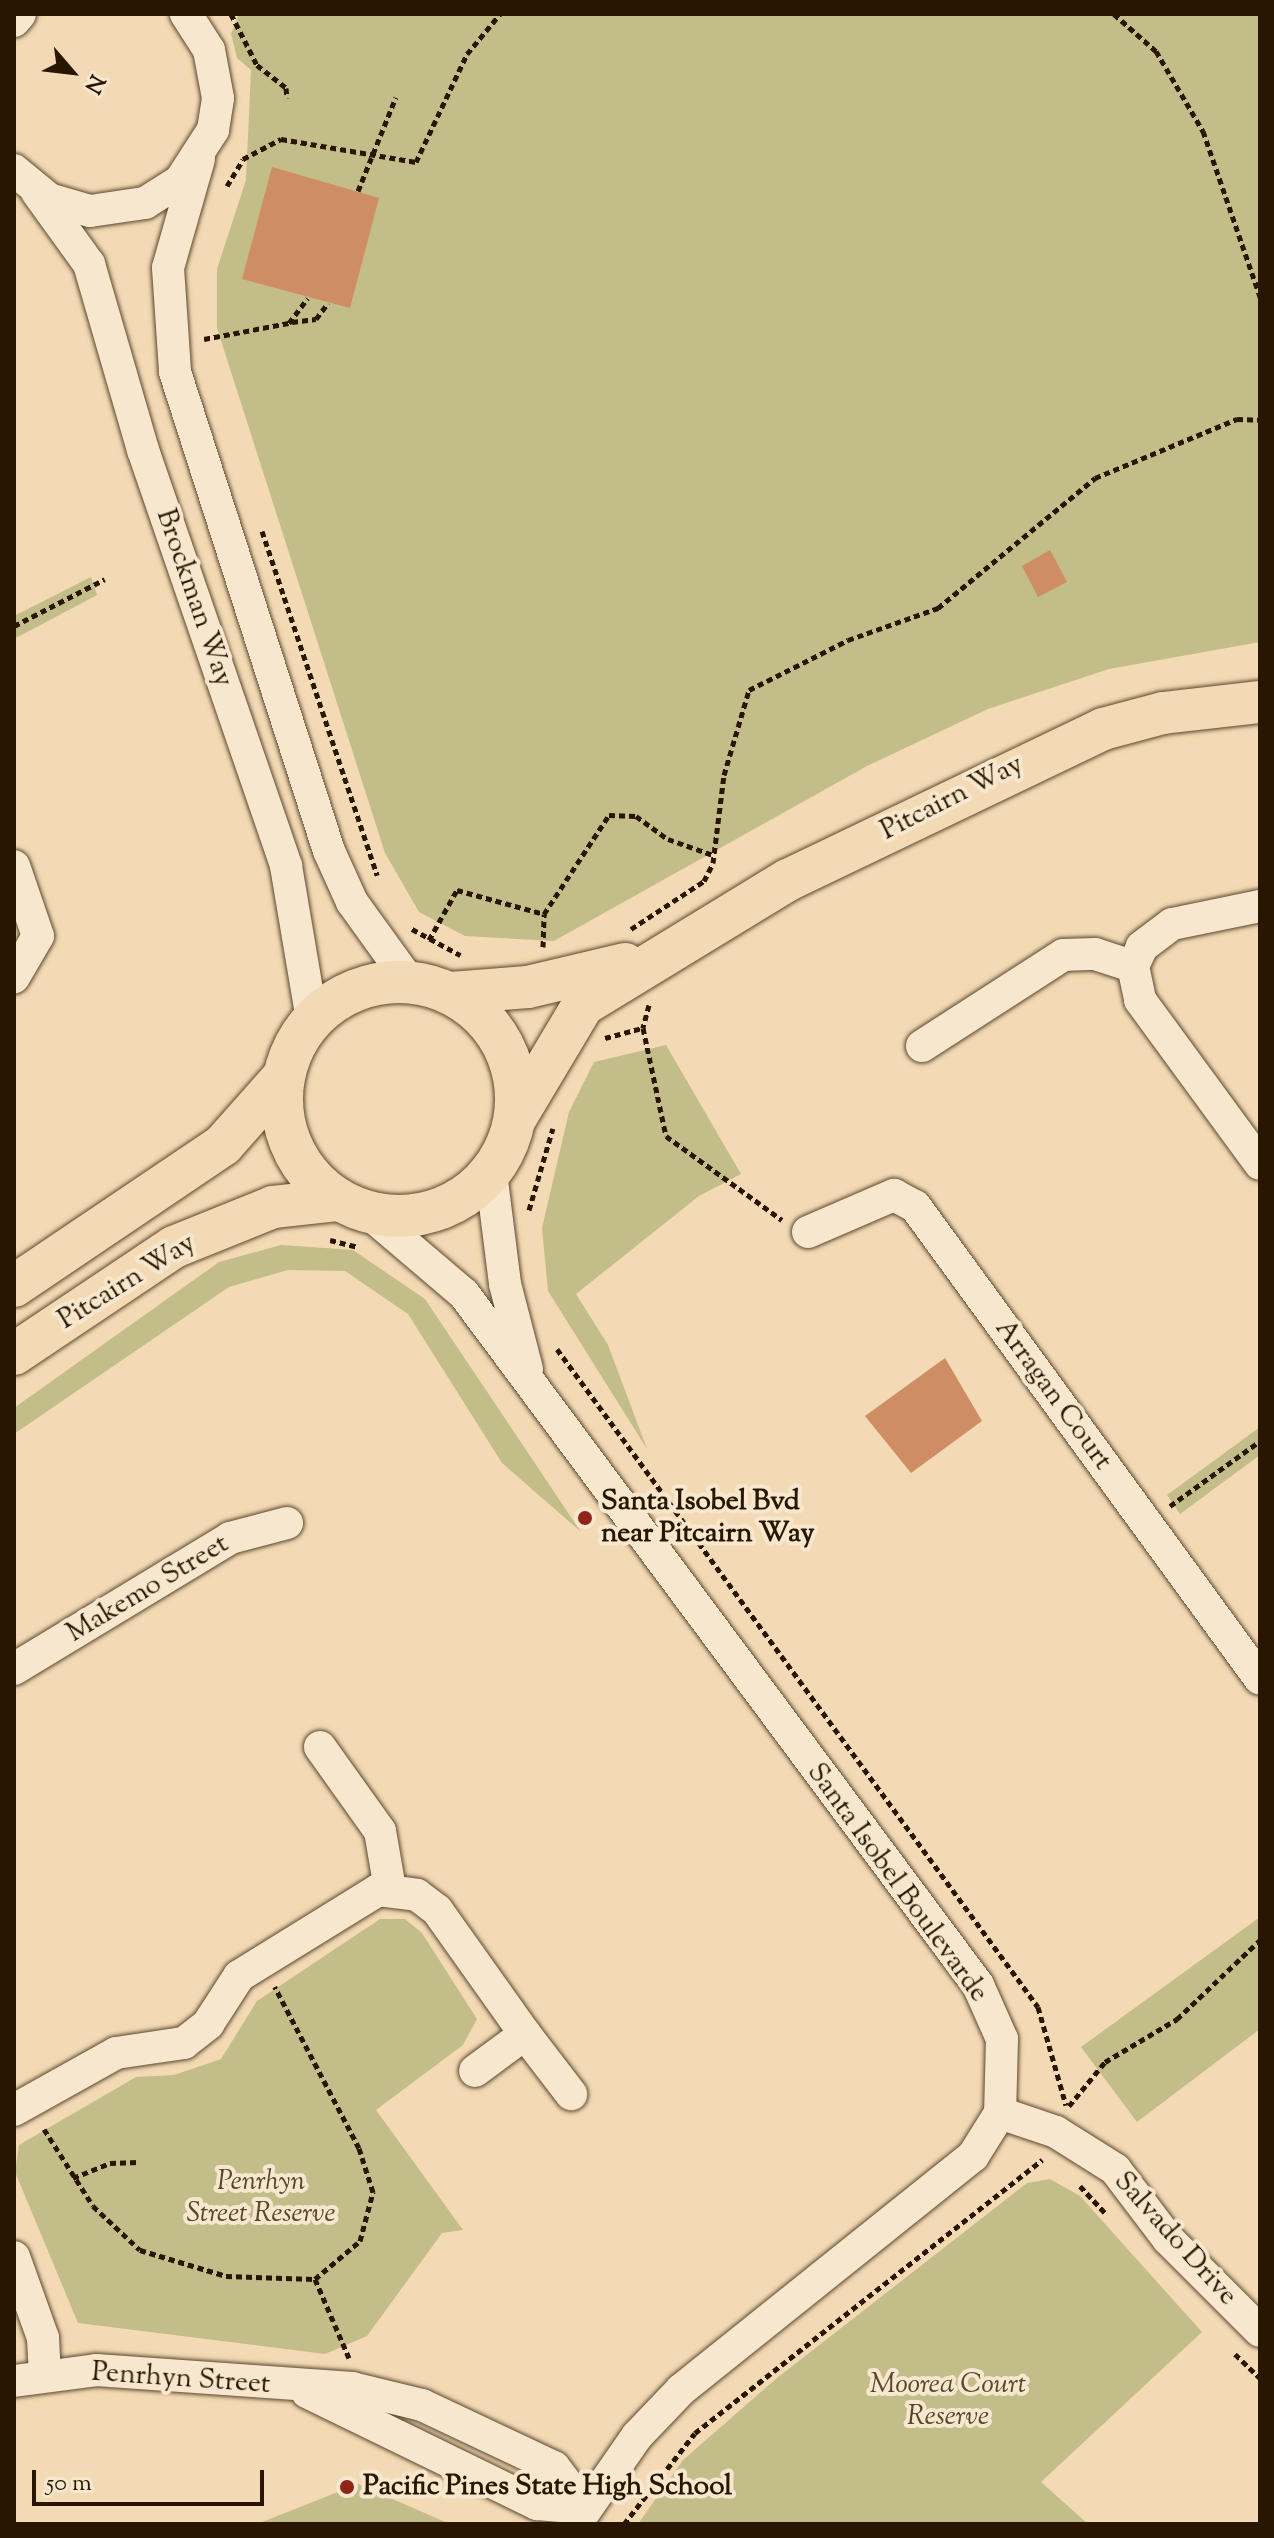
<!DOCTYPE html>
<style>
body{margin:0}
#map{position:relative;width:1274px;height:2538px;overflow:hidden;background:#f3dab4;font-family:"Sorts Mill Goudy",serif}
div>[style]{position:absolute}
.green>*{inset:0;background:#c2bd89}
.building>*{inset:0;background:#cf8d64}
.path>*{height:5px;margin-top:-2.5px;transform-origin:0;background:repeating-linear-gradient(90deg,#291601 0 6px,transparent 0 10px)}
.roads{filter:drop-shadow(0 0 2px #5c472e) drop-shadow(0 0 2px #5c472e)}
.minor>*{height:32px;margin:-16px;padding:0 16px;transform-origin:16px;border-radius:16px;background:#f7e7ce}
.major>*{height:42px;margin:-21px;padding:0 21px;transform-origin:21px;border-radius:21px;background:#f3dab4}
.major>.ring{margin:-21px;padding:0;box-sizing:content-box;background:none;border:42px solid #f3dab4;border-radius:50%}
.dots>*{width:22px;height:22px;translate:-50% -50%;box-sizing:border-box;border:4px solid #f7e7ce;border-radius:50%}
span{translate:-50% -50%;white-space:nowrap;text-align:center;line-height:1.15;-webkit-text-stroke:8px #f7e7ce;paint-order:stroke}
.street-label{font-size:28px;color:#291601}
.poi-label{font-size:28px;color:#291601;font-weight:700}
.left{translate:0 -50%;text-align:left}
.park-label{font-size:28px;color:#57482a;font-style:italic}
.frame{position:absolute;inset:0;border:16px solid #291601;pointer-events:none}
.north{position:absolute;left:32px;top:32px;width:80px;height:80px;-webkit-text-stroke:6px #f7e7ce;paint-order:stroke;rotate:118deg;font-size:22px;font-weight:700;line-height:32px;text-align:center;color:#291601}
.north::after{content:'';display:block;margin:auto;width:28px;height:36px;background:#291601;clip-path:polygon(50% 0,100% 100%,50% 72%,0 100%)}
.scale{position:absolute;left:32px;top:2470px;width:232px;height:36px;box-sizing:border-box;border:4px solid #291601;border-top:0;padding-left:10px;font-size:24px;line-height:28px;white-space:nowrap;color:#291601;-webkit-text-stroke:6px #f7e7ce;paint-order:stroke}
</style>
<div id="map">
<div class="green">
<i style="clip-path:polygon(239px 14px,1260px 14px,1260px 642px,1109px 669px,988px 709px,867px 766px,554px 941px,465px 936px,419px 912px,385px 853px,217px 328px,217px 269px,246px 180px,251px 70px,237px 58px,231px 34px)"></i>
<i style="clip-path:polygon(91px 577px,97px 595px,14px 639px,14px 616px)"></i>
<i style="clip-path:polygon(666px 1045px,741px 1174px,699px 1196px,576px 1294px,608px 1345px,647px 1449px,548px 1291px,542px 1228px,569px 1112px,594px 1062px)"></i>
<i style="clip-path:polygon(281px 1245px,353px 1250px,425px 1299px,581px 1532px,502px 1463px,408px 1314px,345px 1271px,288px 1270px,229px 1287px,14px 1434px,14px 1408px,219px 1262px)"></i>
<i style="clip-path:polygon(1260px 1427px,1260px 1455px,1180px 1514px,1167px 1495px)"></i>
<i style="clip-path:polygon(1260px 1917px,1260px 2029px,1137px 2122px,1081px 2047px)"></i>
<i style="clip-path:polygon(380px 1919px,405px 1919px,422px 1933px,477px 2019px,463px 2045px,376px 2110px,463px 2230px,442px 2233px,367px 2336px,325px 2354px,78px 2323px,15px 2172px,19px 2145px,136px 2077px,174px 2075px,221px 2059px,257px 2001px)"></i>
<i style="clip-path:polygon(1050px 2179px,1080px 2196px,1202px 2332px,1041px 2482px,1088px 2524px,638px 2524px,683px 2460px,777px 2378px,1027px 2183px)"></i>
<i style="clip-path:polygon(358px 2484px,450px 2524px,257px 2524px)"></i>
</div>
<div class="building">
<i style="clip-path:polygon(272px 167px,379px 198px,350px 308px,242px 279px)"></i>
<i style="clip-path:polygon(1050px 550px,1067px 582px,1038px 597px,1022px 566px)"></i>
<i style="clip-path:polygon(945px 1358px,982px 1421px,911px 1473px,865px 1416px)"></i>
</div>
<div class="path">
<i style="left:231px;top:14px;width:57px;rotate:63deg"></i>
<i style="left:257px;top:65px;width:37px;rotate:38deg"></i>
<i style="left:286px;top:88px;width:10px;rotate:84deg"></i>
<i style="left:1114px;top:14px;width:56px;rotate:41.4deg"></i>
<i style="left:1156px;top:51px;width:93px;rotate:59.6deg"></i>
<i style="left:1203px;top:131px;width:176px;rotate:71deg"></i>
<i style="left:227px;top:186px;width:31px;rotate:-59deg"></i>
<i style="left:243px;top:159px;width:43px;rotate:-27.8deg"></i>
<i style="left:281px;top:139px;width:137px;rotate:9.7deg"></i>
<i style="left:416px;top:162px;width:119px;rotate:-64.7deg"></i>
<i style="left:467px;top:54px;width:52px;rotate:-50.5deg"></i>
<i style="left:358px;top:191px;width:101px;rotate:-68deg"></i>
<i style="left:292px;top:322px;width:24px;rotate:-7deg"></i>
<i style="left:316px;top:319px;width:20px;rotate:-53deg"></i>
<i style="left:204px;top:339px;width:86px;rotate:-10.7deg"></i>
<i style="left:289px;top:323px;width:31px;rotate:-53deg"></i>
<i style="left:262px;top:531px;width:363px;rotate:71.5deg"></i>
<i style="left:14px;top:626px;width:102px;rotate:-27.3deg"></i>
<i style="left:412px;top:929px;width:55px;rotate:28.4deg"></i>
<i style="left:631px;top:929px;width:87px;rotate:-33.3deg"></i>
<i style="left:704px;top:881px;width:20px;rotate:-63deg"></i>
<i style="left:713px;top:863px;width:89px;rotate:-82.9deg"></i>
<i style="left:724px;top:775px;width:89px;rotate:-73.6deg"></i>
<i style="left:749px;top:690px;width:111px;rotate:-26.8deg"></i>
<i style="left:848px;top:640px;width:96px;rotate:-19.6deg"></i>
<i style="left:938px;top:608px;width:204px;rotate:-39.6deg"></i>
<i style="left:1095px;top:478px;width:154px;rotate:-22.6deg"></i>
<i style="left:1237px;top:419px;width:23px;rotate:2deg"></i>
<i style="left:429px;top:940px;width:57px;rotate:-60.8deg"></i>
<i style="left:457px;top:890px;width:90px;rotate:15.4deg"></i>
<i style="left:543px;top:947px;width:33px;rotate:-88deg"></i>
<i style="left:544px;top:914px;width:118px;rotate:-56.7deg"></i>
<i style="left:609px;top:815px;width:27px;rotate:2deg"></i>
<i style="left:636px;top:816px;width:39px;rotate:36deg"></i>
<i style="left:668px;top:839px;width:48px;rotate:19.6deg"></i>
<i style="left:649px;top:1005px;width:24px;rotate:105deg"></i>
<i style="left:643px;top:1028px;width:110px;rotate:78deg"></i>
<i style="left:666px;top:1136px;width:143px;rotate:35.9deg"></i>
<i style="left:605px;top:1038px;width:39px;rotate:-15deg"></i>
<i style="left:529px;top:1210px;width:85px;rotate:-73.7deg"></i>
<i style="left:330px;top:1240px;width:29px;rotate:14deg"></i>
<i style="left:557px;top:1349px;width:815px;rotate:53.83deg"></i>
<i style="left:1038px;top:2007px;width:102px;rotate:74.1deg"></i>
<i style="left:1170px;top:1506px;width:111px;rotate:-35.8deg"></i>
<i style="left:1069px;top:2106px;width:57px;rotate:-50.7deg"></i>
<i style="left:1105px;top:2062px;width:84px;rotate:-30.8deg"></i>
<i style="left:1177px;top:2019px;width:115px;rotate:-43.6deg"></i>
<i style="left:44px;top:2129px;width:91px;rotate:57.5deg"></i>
<i style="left:93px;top:2206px;width:64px;rotate:43.1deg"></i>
<i style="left:140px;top:2250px;width:90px;rotate:16.8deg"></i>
<i style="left:226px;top:2276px;width:89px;rotate:1.9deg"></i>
<i style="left:315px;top:2279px;width:59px;rotate:-40.2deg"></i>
<i style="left:360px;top:2241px;width:51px;rotate:-75.1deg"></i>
<i style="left:373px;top:2192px;width:46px;rotate:-107.7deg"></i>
<i style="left:359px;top:2148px;width:182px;rotate:-117.6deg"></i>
<i style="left:73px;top:2178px;width:40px;rotate:-22deg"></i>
<i style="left:110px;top:2163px;width:29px;rotate:-2deg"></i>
<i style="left:1080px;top:2186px;width:38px;rotate:47deg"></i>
<i style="left:315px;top:2279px;width:86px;rotate:66.7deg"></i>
<i style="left:1235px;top:2354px;width:35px;rotate:44deg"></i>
<i style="left:624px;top:2524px;width:115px;rotate:-52deg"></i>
<i style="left:695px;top:2433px;width:442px;rotate:-38.2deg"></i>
</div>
<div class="roads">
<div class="minor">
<i style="left:14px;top:21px;width:9px;rotate:-49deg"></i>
<i style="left:199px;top:159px;width:113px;rotate:105.9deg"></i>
<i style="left:168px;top:268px;width:104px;rotate:86.1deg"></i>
<i style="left:175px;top:372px;width:503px;rotate:72.18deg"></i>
<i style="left:329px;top:851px;width:56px;rotate:65.7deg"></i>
<i style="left:352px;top:902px;width:97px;rotate:54.2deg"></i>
<i style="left:14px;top:170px;width:45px;rotate:39.6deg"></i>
<i style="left:49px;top:199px;width:43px;rotate:16.3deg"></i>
<i style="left:90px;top:211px;width:56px;rotate:-8.3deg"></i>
<i style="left:145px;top:203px;width:41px;rotate:-32.2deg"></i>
<i style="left:180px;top:181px;width:61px;rotate:-57.1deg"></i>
<i style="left:213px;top:130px;width:32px;rotate:-81deg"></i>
<i style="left:218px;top:98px;width:49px;rotate:-100.6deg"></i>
<i style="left:209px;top:50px;width:43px;rotate:-122.6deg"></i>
<i style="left:37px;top:192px;width:89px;rotate:54.2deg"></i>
<i style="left:89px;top:264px;width:194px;rotate:73.8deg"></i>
<i style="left:143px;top:450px;width:440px;rotate:71deg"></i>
<i style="left:286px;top:866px;width:156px;rotate:80.4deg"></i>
<i style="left:14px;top:866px;width:74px;rotate:71.1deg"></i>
<i style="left:38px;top:936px;width:48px;rotate:120.3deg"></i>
<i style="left:1260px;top:906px;width:90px;rotate:168.4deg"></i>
<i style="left:1172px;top:924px;width:38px;rotate:143deg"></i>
<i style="left:1142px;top:947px;width:21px;rotate:115deg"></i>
<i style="left:1133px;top:966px;width:35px;rotate:78deg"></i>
<i style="left:1140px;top:1000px;width:203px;rotate:53.8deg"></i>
<i style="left:922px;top:1046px;width:168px;rotate:-32.8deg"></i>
<i style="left:1063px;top:955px;width:32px;rotate:-2deg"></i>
<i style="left:1095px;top:954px;width:40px;rotate:18deg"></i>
<i style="left:491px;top:1173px;width:112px;rotate:82.8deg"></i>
<i style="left:505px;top:1284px;width:88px;rotate:75.5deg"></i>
<i style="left:370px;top:1214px;width:123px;rotate:40.4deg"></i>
<i style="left:464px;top:1294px;width:861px;rotate:53.36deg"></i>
<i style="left:978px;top:1985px;width:59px;rotate:66deg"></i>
<i style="left:1002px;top:2039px;width:74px;rotate:91.5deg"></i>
<i style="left:1000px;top:2113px;width:51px;rotate:122.1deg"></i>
<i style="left:973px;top:2156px;width:374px;rotate:141.3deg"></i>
<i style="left:681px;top:2390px;width:64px;rotate:133.7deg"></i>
<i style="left:637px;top:2436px;width:107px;rotate:124.7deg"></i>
<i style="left:808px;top:1232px;width:94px;rotate:-23.3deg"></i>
<i style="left:894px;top:1195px;width:24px;rotate:28deg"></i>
<i style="left:915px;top:1206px;width:585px;rotate:53.89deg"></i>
<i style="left:14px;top:1669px;width:253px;rotate:-31.2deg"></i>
<i style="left:230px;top:1538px;width:59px;rotate:-14.7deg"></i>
<i style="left:320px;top:1747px;width:103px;rotate:54.5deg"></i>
<i style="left:380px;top:1831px;width:59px;rotate:80.2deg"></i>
<i style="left:525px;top:2034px;width:76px;rotate:52.5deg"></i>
<i style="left:14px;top:2110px;width:117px;rotate:-29.2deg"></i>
<i style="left:116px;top:2053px;width:69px;rotate:-8.4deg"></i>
<i style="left:184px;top:2043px;width:31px;rotate:-38deg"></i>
<i style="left:208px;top:2024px;width:57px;rotate:-57.1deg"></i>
<i style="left:239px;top:1976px;width:163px;rotate:-31.7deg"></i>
<i style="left:378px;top:1890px;width:39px;rotate:7deg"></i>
<i style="left:417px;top:1895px;width:25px;rotate:37deg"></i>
<i style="left:437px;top:1910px;width:152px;rotate:54.6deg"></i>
<i style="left:525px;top:2034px;width:62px;rotate:143.5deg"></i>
<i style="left:1000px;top:2113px;width:59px;rotate:18.7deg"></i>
<i style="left:1056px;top:2132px;width:70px;rotate:32.1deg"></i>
<i style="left:1115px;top:2169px;width:88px;rotate:52.9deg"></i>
<i style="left:1168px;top:2239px;width:130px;rotate:45deg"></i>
<i style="left:14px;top:2257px;width:86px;rotate:70.3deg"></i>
<i style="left:43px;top:2338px;width:36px;rotate:87deg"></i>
<i style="left:14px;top:2381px;width:83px;rotate:-7.6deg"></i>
<i style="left:96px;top:2370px;width:257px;rotate:4deg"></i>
<i style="left:352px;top:2388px;width:72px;rotate:13.7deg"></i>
<i style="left:422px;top:2405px;width:146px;rotate:25.2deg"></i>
<i style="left:554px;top:2467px;width:51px;rotate:52.9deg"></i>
<i style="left:307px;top:2392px;width:256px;rotate:26deg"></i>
<i style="left:537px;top:2504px;width:48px;rotate:4.8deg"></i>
</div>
<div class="major">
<i class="ring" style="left:282px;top:982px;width:192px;height:192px"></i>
<i style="left:451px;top:993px;width:77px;rotate:-4.5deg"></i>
<i style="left:528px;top:987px;width:100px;rotate:-13.3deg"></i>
<i style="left:515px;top:1119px;width:133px;rotate:-59.2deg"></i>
<i style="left:583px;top:1005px;width:240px;rotate:-31.4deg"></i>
<i style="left:788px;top:880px;width:349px;rotate:-25.6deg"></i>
<i style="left:1103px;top:729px;width:62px;rotate:-14.9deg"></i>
<i style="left:1163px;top:713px;width:98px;rotate:-6.5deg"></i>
<i style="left:14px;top:1286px;width:252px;rotate:-34deg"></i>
<i style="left:223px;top:1145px;width:92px;rotate:-48.5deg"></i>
<i style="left:14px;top:1354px;width:192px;rotate:-33.8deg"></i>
<i style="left:174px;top:1247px;width:107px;rotate:-22deg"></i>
<i style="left:273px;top:1207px;width:64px;rotate:-6.2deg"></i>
</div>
</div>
<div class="dots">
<i style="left:585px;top:1518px;background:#8f2418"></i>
<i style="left:347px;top:2487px;background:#8f2418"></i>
</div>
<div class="street-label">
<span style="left:194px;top:598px;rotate:71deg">Brockman Way</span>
<span style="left:952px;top:798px;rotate:-27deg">Pitcairn Way</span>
<span style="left:127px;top:1282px;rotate:-32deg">Pitcairn Way</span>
<span style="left:1053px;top:1395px;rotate:54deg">Arragan Court</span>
<span style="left:148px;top:1589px;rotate:-31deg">Makemo Street</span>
<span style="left:897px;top:1883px;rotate:54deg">Santa Isobel Boulevarde</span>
<span style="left:1175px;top:2239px;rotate:48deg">Salvado Drive</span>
<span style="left:181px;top:2379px;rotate:4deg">Penrhyn Street</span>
</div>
<div class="poi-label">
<span class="left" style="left:601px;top:1518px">Santa Isobel Bvd<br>near Pitcairn Way</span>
<span class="left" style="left:363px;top:2487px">Pacific Pines State High School</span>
</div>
<div class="park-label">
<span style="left:261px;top:2198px">Penrhyn<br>Street Reserve</span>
<span style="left:948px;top:2401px">Moorea Court<br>Reserve</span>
</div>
<div class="frame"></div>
<div class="north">N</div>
<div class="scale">50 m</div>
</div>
